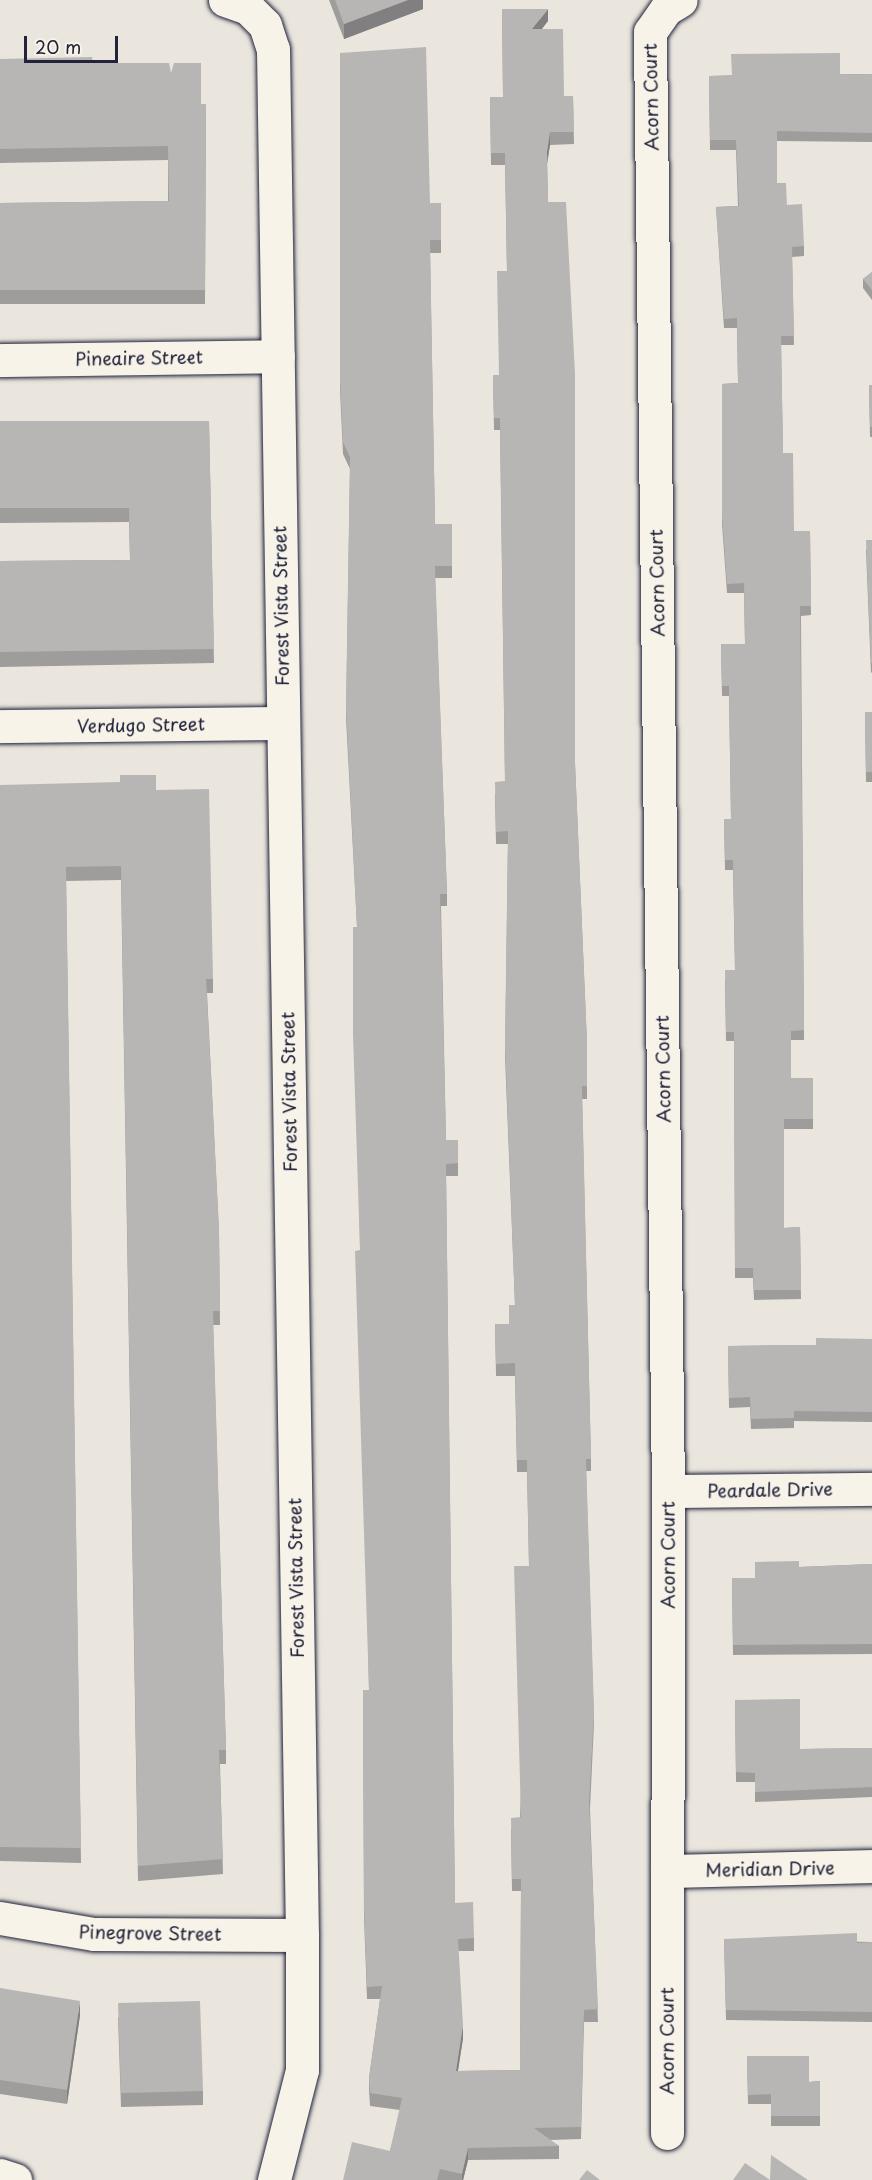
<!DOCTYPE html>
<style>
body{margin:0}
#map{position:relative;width:872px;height:2180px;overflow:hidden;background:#eae6de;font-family:"Playpen Sans",sans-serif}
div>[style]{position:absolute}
.roads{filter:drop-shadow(0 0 2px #22223b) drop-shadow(0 0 2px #22223b)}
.minor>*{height:33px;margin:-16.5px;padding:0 16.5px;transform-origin:16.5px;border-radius:16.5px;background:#f7f3e8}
.tertiary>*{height:33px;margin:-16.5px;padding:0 16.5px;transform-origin:16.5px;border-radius:16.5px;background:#f7f3e8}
.wall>*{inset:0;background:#9e9d9c}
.shaded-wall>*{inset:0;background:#817f7f}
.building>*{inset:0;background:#b8b6b5}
span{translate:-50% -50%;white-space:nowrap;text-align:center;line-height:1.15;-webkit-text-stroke:6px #f7f3e8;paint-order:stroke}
.street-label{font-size:18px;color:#22223b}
.scale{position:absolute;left:24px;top:36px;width:94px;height:27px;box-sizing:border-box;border:3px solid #22223b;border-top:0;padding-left:8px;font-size:18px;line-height:21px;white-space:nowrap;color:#22223b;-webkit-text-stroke:4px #f7f3e8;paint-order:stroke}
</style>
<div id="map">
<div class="roads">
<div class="minor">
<i style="left:225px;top:0;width:24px;rotate:19deg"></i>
<i style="left:248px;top:8px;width:24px;rotate:45deg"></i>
<i style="left:265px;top:25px;width:25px;rotate:72deg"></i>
<i style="left:273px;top:49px;width:1886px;rotate:89.12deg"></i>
<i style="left:302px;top:1935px;width:135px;rotate:90deg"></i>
<i style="left:302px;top:2070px;width:114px;rotate:104.3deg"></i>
<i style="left:0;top:360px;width:278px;rotate:-0.8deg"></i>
<i style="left:0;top:726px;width:283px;rotate:-0.6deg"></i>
<i style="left:668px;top:1491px;width:204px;rotate:-0.6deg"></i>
<i style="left:667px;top:1871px;width:205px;rotate:-1.4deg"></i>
<i style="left:0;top:1918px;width:95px;rotate:9.7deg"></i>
<i style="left:94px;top:1934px;width:208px;rotate:0.3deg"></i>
<i style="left:667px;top:2133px;width:642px;rotate:-89.91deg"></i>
<i style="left:668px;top:1491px;width:1459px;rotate:-90.71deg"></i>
<i style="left:650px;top:32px;width:28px;rotate:-55deg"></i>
<i style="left:666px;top:9px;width:17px;rotate:-31deg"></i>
</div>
<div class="tertiary">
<i style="left:0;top:2175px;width:16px;rotate:18deg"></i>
</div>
</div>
<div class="wall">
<i style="clip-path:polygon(329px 0,423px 0,423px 9px,344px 39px)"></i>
<i style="clip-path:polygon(502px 9px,548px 21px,541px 29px,564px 96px,573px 96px,574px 144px,550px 145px,547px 163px,548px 202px,575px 763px,587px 1043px,587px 1099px,582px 1099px,591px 1459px,591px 1471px,586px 1471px,594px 1724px,590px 1809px,598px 2022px,584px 2022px,581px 2139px,550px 2140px,559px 2146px,559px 2159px,468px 2160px,463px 2180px,343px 2180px,390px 2151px,400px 2110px,370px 2106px,369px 2090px,369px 2078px,380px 1999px,367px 1999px,364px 1918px,363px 1690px,369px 1690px,360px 1250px,357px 927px,346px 718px,350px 469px,343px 454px,340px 391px,340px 53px,430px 203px,441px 203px,441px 253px,430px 253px,435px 524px,452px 524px,452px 578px,435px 578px,447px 894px,447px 906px,441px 906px,446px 1140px,458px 1163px,458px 1176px,446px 1176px,455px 1903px,474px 1938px,474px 1951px,458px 1951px,463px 2038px,458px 2071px,520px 2070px,521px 1891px,512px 1891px,511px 1830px,520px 1818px,529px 1566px,527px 1472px,517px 1472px,515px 1376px,496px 1376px,495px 1324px,509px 1324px,515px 1305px,505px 1057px,508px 844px,496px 844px,495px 794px,505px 782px,500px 430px,494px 430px,493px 375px,499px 375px,507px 271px,505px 165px,491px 165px,490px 97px,503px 97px)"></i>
<i style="clip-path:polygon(0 59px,93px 63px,171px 73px,201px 104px,206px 104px,205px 304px,0 304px,0 203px,168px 201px,168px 160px,0 163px)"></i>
<i style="clip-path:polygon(872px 74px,872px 142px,777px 141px,777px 183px,804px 246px,804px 256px,792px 257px,794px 345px,781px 345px,783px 453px,794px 531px,810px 531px,811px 615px,801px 616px,804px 1040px,791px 1040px,791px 1078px,813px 1078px,813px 1129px,784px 1129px,784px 1228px,800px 1227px,801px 1299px,754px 1300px,753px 1278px,735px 1278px,734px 1041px,726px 1041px,725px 980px,735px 970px,733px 870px,725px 870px,724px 819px,731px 819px,729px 696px,722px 696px,721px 644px,745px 644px,744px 593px,727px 593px,722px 524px,722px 384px,738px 383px,737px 328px,724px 328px,716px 207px,738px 206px,736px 150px,710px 150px,709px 76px)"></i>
<i style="clip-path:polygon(872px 272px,872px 300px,863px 288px,863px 279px)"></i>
<i style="clip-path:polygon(869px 385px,872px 385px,872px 437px,870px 437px)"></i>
<i style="clip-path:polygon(0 421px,209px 421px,214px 663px,0 667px,0 561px,130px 560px,129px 522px,0 523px)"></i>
<i style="clip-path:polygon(872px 540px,872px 672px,871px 673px,866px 550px)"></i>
<i style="clip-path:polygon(865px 712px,872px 712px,872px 782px,866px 782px)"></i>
<i style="clip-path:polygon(0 785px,156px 790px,213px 979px,213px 993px,207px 993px,219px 1231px,220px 1325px,213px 1325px,226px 1750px,226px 1764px,220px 1764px,223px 1874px,138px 1881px,121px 880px,66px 881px,81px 1863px,0 1861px)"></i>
<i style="clip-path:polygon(872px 1339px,872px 1422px,794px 1421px,794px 1428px,751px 1429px,750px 1407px,729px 1408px,728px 1346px,816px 1345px)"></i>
<i style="clip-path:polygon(872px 1564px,872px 1654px,733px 1655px,732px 1578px,755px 1578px,799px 1567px)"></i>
<i style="clip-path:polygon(735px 1700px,800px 1749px,872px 1748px,872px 1797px,755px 1802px,755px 1782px,736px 1782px)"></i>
<i style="clip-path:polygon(724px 1939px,872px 1942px,872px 2022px,726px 2020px)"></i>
<i style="clip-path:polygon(0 1988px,80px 2015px,67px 2104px,0 2094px)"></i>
<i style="clip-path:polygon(118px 2017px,203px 2091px,203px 2105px,121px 2107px)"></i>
<i style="clip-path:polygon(747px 2056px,809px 2082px,820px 2081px,820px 2126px,771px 2126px,771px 2104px,748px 2104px)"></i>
</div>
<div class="shaded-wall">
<i style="clip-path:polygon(408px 0,423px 0,423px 9px,344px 39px,344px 24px)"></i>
<i style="clip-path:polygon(548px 9px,548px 21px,532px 42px,532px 29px)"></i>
<i style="clip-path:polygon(550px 132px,550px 145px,547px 164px,547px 152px)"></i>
<i style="clip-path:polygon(80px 2001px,80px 2015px,67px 2104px,67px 2090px)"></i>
<i style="clip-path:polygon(463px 2025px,463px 2038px,456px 2083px,456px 2071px)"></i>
<i style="clip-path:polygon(468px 2148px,468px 2160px,463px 2180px,462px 2180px,462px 2174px)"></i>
</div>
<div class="building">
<i style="clip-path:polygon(335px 0,408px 0,344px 24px)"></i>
<i style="clip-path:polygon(502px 9px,548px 9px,532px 29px,563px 29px,564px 96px,573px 96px,574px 132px,550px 132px,547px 152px,548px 202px,566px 202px,575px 374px,575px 763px,587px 1043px,587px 1086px,582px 1086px,591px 1459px,586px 1459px,594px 1711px,589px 1802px,598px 2009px,584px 2010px,581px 2127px,534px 2128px,559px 2146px,468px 2148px,462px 2174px,440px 2169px,437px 2180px,343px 2180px,352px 2142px,390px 2151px,402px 2098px,370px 2093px,369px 2078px,382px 1986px,367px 1987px,364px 1906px,363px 1690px,369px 1690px,355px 1251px,360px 1250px,353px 1034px,353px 927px,357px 927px,346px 706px,350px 457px,343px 442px,340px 379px,340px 53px,426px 47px,430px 203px,441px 203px,441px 240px,430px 240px,435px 524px,452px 524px,452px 566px,435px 566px,447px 894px,440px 894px,446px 1140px,458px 1140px,458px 1163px,446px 1164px,455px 1903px,473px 1902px,474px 1938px,458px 1939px,463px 2025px,456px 2071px,520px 2070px,521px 1879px,512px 1879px,511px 1818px,521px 1817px,514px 1566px,529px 1566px,527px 1460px,517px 1460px,515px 1363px,496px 1364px,495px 1324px,509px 1324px,509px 1305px,515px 1305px,505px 1044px,508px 831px,496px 832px,495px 782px,505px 781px,500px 418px,494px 418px,493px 375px,499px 375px,497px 271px,507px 271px,505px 153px,491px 153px,490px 97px,503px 97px)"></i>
<i style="clip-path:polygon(840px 53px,840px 75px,872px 74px,872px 133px,777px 131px,777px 183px,786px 183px,787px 205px,802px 204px,804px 246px,792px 247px,794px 336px,781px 336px,783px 453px,793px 453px,794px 531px,810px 531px,811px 606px,800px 606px,804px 1030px,791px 1031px,791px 1078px,813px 1078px,813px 1119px,784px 1119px,784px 1228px,800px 1227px,801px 1290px,754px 1290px,753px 1268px,735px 1268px,734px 1032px,726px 1032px,725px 970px,735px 970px,733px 860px,725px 860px,724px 819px,731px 819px,729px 686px,722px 686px,721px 644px,745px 644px,744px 583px,727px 584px,722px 515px,722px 384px,738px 383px,737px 318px,724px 319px,716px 207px,739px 206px,736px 140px,710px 140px,709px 76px,732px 75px,731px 54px)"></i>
<i style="clip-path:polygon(92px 57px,93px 63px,169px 63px,171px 73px,174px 63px,201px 63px,201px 104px,206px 104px,205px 290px,0 290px,0 203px,169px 201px,168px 146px,0 149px,0 59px)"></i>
<i style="clip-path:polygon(872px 272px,872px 290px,863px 279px)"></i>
<i style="clip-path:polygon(869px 385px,872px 385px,872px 427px,870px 427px)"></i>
<i style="clip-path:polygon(0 421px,209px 421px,214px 649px,0 652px,0 561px,130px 560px,129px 508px,0 508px)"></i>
<i style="clip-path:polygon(866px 540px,872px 540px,872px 663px,871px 663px)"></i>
<i style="clip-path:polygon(865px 712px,872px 712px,872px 772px,866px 772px)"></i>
<i style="clip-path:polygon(120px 775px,156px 775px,156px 790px,209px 789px,213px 979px,206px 979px,219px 1231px,220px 1311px,213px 1311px,226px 1750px,219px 1750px,223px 1859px,138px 1866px,121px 866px,66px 867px,81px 1848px,0 1847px,0 785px,120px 782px)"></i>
<i style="clip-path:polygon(816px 1338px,872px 1339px,872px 1412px,794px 1411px,794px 1418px,751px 1419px,750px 1397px,729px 1398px,728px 1346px,816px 1345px)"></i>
<i style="clip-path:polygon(799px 1561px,799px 1567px,872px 1564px,872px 1644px,733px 1645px,732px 1578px,755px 1578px,755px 1562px)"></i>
<i style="clip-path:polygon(800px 1699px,800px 1749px,872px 1748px,872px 1787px,755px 1792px,755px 1773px,736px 1772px,735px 1700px)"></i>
<i style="clip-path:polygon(857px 1933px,857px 1943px,872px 1942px,872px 2012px,726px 2010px,724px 1939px)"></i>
<i style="clip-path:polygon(0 1988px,80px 2001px,67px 2090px,0 2080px)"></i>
<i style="clip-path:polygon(200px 2001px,203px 2091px,121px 2093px,118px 2003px)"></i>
<i style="clip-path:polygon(747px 2056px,809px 2056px,809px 2082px,820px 2081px,820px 2116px,771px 2116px,771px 2094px,748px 2095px)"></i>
<i style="clip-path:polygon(771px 2155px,808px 2180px,770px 2180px)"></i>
<i style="clip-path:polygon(745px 2163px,770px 2180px,733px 2180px)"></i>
<i style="clip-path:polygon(587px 2170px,600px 2180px,579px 2180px)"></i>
</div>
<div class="street-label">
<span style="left:651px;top:97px;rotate:-91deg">Acorn Court</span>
<span style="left:139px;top:358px;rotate:-1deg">Pineaire Street</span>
<span style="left:657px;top:583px;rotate:-91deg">Acorn Court</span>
<span style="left:281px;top:606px;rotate:-91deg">Forest Vista Street</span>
<span style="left:141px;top:725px;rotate:-1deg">Verdugo Street</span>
<span style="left:663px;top:1069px;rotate:-91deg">Acorn Court</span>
<span style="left:289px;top:1092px;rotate:-91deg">Forest Vista Street</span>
<span style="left:770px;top:1490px;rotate:-1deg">Peardale Drive</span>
<span style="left:668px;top:1555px;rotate:-90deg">Acorn Court</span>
<span style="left:296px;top:1578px;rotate:-91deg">Forest Vista Street</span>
<span style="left:770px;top:1869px;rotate:-1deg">Meridian Drive</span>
<span style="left:150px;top:1933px;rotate:1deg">Pinegrove Street</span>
<span style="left:667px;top:2041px;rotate:-90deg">Acorn Court</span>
</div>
<div class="scale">20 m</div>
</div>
